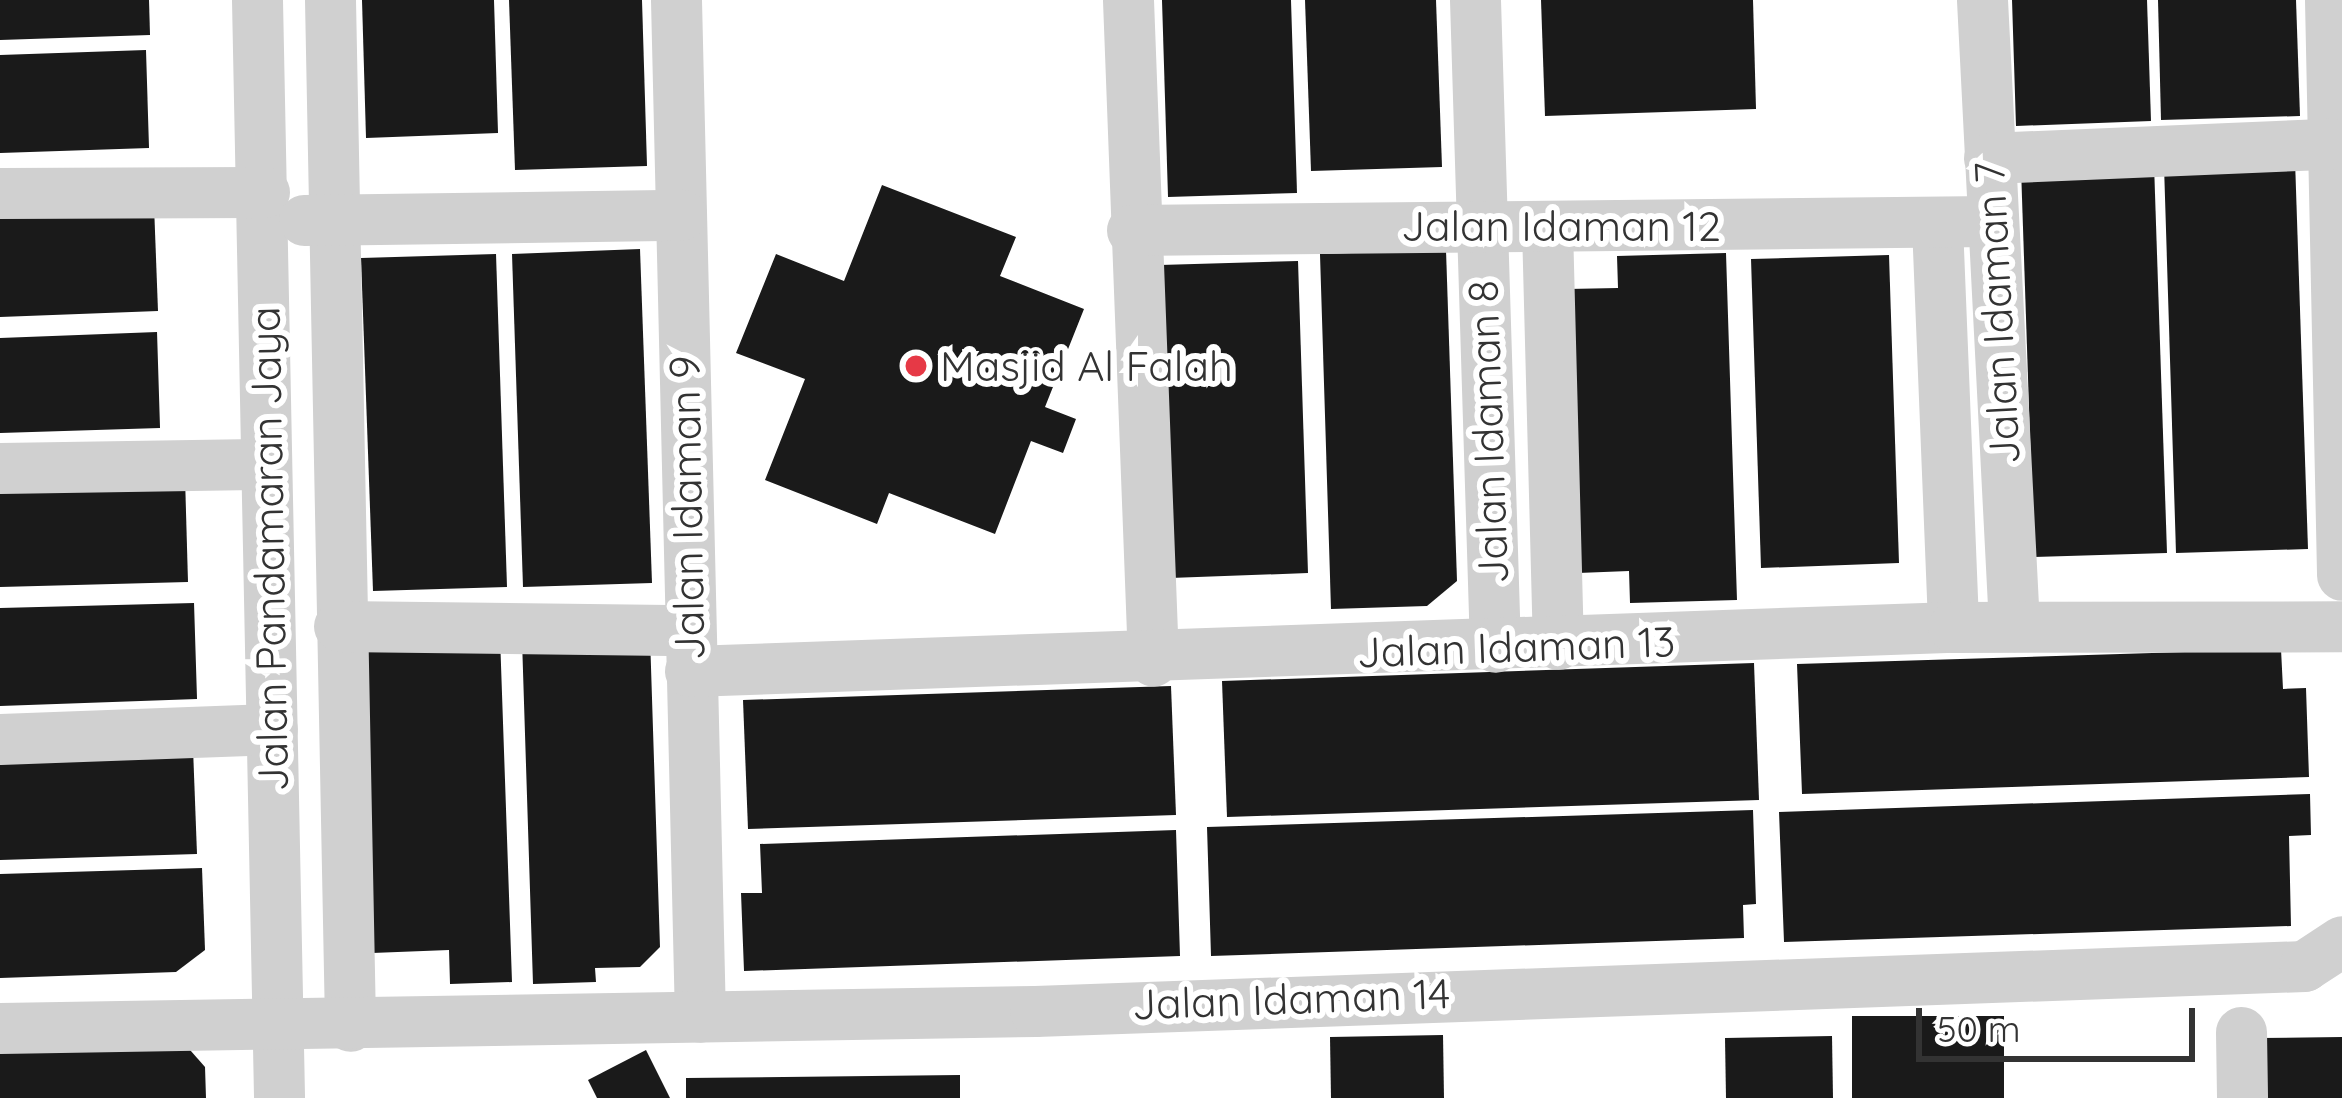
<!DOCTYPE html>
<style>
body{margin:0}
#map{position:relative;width:2342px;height:1098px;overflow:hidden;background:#fff;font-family:Quicksand,sans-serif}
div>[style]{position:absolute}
.building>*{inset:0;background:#1a1a1a}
.minor>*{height:51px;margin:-25.5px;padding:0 25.5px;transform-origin:25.5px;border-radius:25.5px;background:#d0d0d0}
.dots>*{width:33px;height:33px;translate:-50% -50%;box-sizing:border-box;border:6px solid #fff;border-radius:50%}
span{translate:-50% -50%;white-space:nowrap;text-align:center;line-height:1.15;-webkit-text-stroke:12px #fff;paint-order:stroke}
.street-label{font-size:42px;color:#333}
.poi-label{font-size:42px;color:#333}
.left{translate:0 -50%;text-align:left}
.scale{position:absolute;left:1916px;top:1008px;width:279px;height:54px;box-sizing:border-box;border:6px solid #333;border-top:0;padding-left:15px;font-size:36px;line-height:42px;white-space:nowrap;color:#333;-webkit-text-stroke:9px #fff;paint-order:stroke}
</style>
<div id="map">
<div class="building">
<i style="clip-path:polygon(0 0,149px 0,150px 35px,0 40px)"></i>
<i style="clip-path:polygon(362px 0,494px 0,498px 133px,366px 138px)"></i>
<i style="clip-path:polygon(509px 0,642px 0,647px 166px,515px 170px)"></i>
<i style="clip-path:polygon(1162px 0,1291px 0,1297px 193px,1168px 197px)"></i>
<i style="clip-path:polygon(1305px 0,1436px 0,1442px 167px,1311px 171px)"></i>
<i style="clip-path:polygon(1541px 0,1753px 0,1756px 109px,1545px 116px)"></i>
<i style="clip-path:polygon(2012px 0,2147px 0,2151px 121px,2016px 126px)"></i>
<i style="clip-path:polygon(2158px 0,2296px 0,2300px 116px,2161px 120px)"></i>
<i style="clip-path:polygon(146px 50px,149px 148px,0 153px,0 55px)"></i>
<i style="clip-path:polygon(2295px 160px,2308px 549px,2176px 553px,2164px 165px)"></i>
<i style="clip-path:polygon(2154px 164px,2167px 553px,2034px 557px,2021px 168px)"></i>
<i style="clip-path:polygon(882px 185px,1016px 237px,1000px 276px,1084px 309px,1045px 407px,1076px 419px,1063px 453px,1031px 441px,995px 534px,889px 493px,877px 524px,765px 480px,805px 379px,736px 353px,776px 254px,844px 281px)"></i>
<i style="clip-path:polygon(154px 205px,158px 311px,0 317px,0 209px)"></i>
<i style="clip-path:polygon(640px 249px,652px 583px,523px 587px,512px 254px)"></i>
<i style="clip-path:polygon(1446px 250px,1457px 581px,1427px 606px,1331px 609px,1320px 254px)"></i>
<i style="clip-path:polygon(1726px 253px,1737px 600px,1630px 603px,1629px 571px,1578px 573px,1568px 289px,1618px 288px,1617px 256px)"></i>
<i style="clip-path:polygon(496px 254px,507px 587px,373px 591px,361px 258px)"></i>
<i style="clip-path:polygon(1889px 255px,1899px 563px,1761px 568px,1751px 259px)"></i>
<i style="clip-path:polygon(1298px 261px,1308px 573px,1170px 578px,1160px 265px)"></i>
<i style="clip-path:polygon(157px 332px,160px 428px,0 433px,0 338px)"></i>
<i style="clip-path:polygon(185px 477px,188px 582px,0 587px,0 484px)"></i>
<i style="clip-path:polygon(194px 603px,197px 699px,0 706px,0 608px)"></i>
<i style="clip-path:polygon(500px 636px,512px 982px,450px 984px,449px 950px,372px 953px,362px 640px)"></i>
<i style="clip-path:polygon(650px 636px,660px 947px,640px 967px,595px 968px,596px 982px,533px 984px,522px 640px)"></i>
<i style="clip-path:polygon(2281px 649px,2283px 689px,2306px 688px,2309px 777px,1802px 794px,1797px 664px)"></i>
<i style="clip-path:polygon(1754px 663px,1759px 800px,1227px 817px,1222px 681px)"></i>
<i style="clip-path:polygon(1171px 686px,1176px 815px,748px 829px,743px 700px)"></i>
<i style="clip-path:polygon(193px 748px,197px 854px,0 860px,0 755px)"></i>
<i style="clip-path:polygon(2310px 794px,2311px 835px,2289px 836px,2291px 926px,1784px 942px,1779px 812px)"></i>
<i style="clip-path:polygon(1753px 810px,1756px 904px,1743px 905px,1744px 938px,1211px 956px,1207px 827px)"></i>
<i style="clip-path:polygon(1176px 830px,1180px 956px,744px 971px,741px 893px,762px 893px,760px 844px)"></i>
<i style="clip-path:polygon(202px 868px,205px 950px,176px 972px,0 978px,0 874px)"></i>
<i style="clip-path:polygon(1852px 1016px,2004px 1016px,2004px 1098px,1852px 1098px)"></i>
<i style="clip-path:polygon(176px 1034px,205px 1067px,206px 1098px,0 1098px,0 1040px)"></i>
<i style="clip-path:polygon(1443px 1035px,1444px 1098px,1331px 1098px,1330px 1037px)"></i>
<i style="clip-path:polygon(1832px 1036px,1833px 1098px,1726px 1098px,1725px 1038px)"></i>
<i style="clip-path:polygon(2342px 1037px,2342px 1098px,2261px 1098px,2260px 1038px)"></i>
<i style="clip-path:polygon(646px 1050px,670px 1098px,597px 1098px,588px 1080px)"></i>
<i style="clip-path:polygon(960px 1075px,960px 1098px,686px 1098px,686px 1078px)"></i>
</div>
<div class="minor">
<i style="left:257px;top:0;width:1098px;rotate:88.85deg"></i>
<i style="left:330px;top:0;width:1026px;rotate:88.88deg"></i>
<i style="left:676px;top:0;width:1017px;rotate:88.65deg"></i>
<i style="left:1128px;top:0;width:661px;rotate:87.83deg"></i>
<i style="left:1475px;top:0;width:647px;rotate:88.23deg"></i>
<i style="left:1982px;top:0;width:627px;rotate:87.07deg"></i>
<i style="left:2330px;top:0;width:575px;rotate:88.8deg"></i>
<i style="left:1989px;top:158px;width:341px;rotate:-2.4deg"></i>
<i style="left:0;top:193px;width:264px;rotate:-0.2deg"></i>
<i style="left:304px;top:220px;width:377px;rotate:-0.8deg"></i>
<i style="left:1937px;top:224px;width:403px;rotate:87.7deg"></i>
<i style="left:1547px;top:227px;width:417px;rotate:88.5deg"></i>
<i style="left:1132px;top:230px;width:858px;rotate:-0.6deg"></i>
<i style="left:0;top:468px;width:266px;rotate:-0.9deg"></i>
<i style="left:339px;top:626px;width:350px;rotate:0.7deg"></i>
<i style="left:690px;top:671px;width:1264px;rotate:-2deg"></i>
<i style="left:1953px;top:627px;width:389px;rotate:-0.1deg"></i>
<i style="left:0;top:739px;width:272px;rotate:-2.1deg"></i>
<i style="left:0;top:1028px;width:1035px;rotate:-0.94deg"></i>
<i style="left:1035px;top:1011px;width:1270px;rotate:-2.03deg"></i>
<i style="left:2304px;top:966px;width:45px;rotate:-33.3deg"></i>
<i style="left:2241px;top:1032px;width:66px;rotate:89.1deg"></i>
</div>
<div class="dots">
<i style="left:916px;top:366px;background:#e63946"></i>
</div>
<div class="street-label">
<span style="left:1561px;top:226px">Jalan Idaman 12</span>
<span style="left:1997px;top:313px;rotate:-93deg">Jalan Idaman 7</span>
<span style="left:1488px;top:432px;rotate:-92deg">Jalan Idaman 8</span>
<span style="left:687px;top:508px;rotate:-91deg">Jalan Idaman 9</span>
<span style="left:269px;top:549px;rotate:-91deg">Jalan Pandamaran Jaya</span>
<span style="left:1516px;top:647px;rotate:-2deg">Jalan Idaman 13</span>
<span style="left:1291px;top:999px;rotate:-2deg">Jalan Idaman 14</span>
</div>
<div class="poi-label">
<span class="left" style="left:940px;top:366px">Masjid Al Falah</span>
</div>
<div class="scale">50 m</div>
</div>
